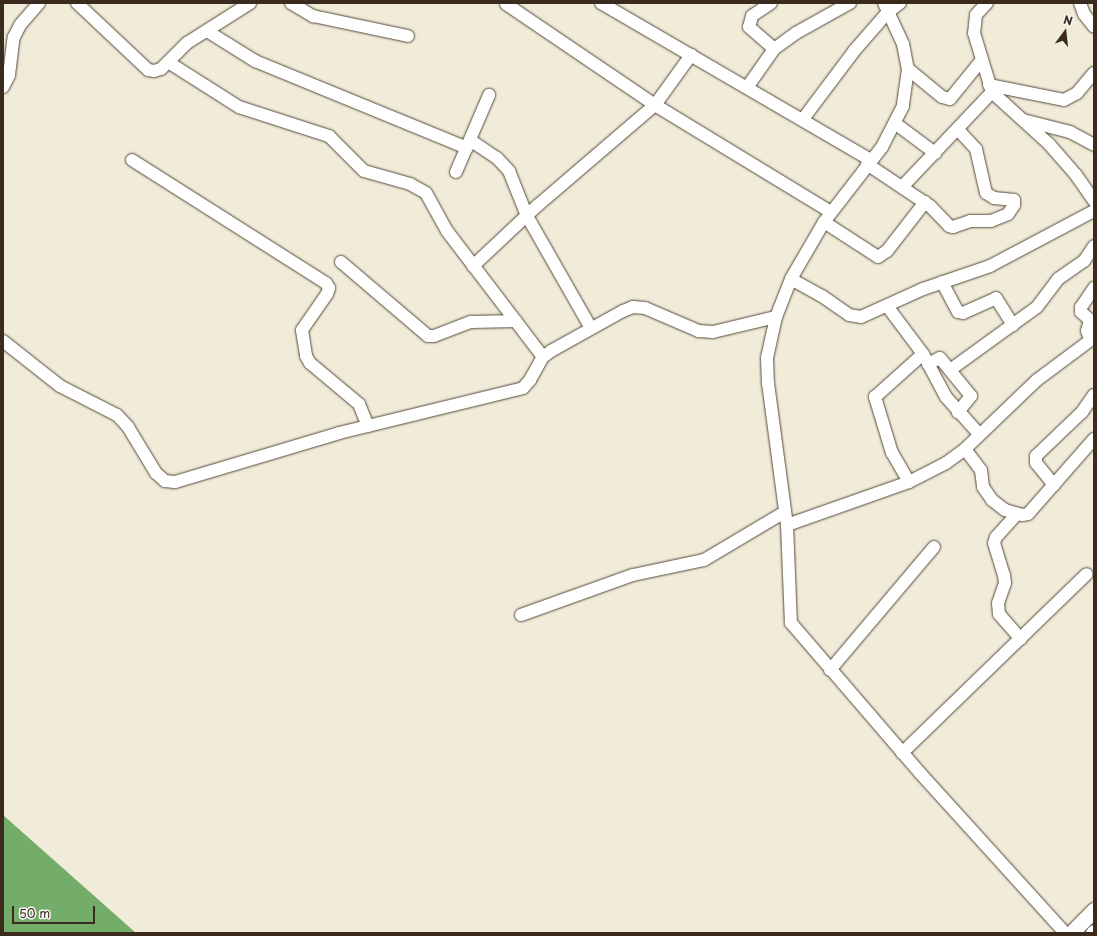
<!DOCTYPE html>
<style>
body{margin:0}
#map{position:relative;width:1097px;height:936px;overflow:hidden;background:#f0ecd9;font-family:"Playpen Sans",sans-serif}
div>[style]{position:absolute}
.forest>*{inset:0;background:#74ac69}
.roads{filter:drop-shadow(0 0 1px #56473a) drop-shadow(0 0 1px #56473a)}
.minor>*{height:12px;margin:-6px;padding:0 6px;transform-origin:6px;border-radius:6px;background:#fff}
.major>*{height:15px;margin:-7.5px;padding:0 7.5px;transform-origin:7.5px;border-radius:7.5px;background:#fff}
span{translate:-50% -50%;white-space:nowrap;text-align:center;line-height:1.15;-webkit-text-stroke:3px #f6f6f2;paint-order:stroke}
.frame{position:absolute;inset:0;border:4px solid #3b2a1e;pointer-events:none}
.north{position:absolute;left:1045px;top:12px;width:40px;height:40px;-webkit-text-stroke:3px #f6f6f2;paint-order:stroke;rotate:15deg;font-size:11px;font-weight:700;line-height:16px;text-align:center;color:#3b2a1e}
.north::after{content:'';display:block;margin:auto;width:14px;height:18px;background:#3b2a1e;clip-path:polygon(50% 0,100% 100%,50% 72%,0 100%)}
.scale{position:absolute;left:12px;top:906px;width:83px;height:18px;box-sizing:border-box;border:2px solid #3b2a1e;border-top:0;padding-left:5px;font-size:12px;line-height:14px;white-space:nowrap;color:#3b2a1e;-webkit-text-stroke:3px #f6f6f2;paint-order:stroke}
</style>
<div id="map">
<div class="forest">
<i style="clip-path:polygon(3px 815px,136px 933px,3px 933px)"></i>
</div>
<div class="roads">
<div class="minor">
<i style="left:77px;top:3px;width:98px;rotate:43.3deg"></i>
<i style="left:148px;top:70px;width:6px;rotate:9deg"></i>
<i style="left:154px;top:71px;width:7px;rotate:-16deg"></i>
<i style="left:161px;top:69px;width:37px;rotate:-45deg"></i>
<i style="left:187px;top:43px;width:75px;rotate:-32.4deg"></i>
<i style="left:291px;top:3px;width:26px;rotate:31deg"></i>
<i style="left:313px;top:16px;width:97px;rotate:11.9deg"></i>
<i style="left:601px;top:3px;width:312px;rotate:30.2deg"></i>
<i style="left:771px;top:3px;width:23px;rotate:146deg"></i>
<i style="left:752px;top:16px;width:11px;rotate:105deg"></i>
<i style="left:749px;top:27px;width:33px;rotate:41deg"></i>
<i style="left:884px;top:3px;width:45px;rotate:65.1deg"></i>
<i style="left:903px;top:44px;width:25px;rotate:79deg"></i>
<i style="left:908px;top:69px;width:37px;rotate:98deg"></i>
<i style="left:903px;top:106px;width:46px;rotate:117.1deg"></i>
<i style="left:882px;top:147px;width:95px;rotate:127.7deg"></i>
<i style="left:824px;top:222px;width:66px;rotate:120.1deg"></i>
<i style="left:791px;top:279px;width:41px;rotate:111.5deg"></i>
<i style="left:776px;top:317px;width:42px;rotate:102.4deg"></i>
<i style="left:767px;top:358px;width:25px;rotate:88deg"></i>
<i style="left:768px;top:383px;width:143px;rotate:82.4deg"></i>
<i style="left:787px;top:525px;width:98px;rotate:87.7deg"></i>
<i style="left:791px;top:623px;width:198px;rotate:49.3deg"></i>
<i style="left:920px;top:773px;width:216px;rotate:47.8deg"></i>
<i style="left:987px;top:3px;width:16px;rotate:133deg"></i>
<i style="left:976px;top:15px;width:18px;rotate:96deg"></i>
<i style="left:974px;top:33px;width:62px;rotate:73deg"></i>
<i style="left:992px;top:92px;width:77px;rotate:42.4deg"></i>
<i style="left:1049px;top:144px;width:41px;rotate:48.9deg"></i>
<i style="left:1076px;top:175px;width:32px;rotate:55deg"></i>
<i style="left:1080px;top:3px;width:12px;rotate:70deg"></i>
<i style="left:1084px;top:14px;width:16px;rotate:52deg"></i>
<i style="left:506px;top:4px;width:180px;rotate:34.1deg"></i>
<i style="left:655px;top:105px;width:206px;rotate:31.3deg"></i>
<i style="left:207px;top:31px;width:57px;rotate:32deg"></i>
<i style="left:255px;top:61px;width:229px;rotate:22.3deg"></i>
<i style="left:168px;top:62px;width:84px;rotate:32.4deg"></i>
<i style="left:239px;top:107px;width:95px;rotate:17.9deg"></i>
<i style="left:329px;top:136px;width:49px;rotate:45deg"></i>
<i style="left:364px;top:171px;width:48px;rotate:15.8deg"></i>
<i style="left:410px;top:184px;width:18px;rotate:29deg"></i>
<i style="left:426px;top:193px;width:43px;rotate:61.1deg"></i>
<i style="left:447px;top:231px;width:158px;rotate:52.7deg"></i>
<i style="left:908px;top:69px;width:44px;rotate:39.5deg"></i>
<i style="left:942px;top:97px;width:8px;rotate:14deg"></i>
<i style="left:950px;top:99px;width:49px;rotate:-50.8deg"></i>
<i style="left:989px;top:85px;width:76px;rotate:11.3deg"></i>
<i style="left:1064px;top:100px;width:15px;rotate:-28deg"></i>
<i style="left:1077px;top:93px;width:26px;rotate:-50deg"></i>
<i style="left:748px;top:86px;width:45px;rotate:-54.9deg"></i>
<i style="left:774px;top:49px;width:27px;rotate:-36deg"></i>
<i style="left:796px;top:33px;width:62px;rotate:-29.1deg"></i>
<i style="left:3px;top:87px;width:13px;rotate:-63deg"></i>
<i style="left:9px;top:75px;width:38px;rotate:-83deg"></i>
<i style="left:14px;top:37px;width:13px;rotate:-63deg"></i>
<i style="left:20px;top:25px;width:29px;rotate:-49deg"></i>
<i style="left:803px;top:119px;width:85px;rotate:-53.1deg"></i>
<i style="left:854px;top:51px;width:52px;rotate:-48.9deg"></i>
<i style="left:888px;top:12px;width:15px;rotate:-37deg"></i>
<i style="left:1023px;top:120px;width:49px;rotate:14.3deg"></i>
<i style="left:1070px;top:132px;width:27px;rotate:28deg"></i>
<i style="left:896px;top:124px;width:49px;rotate:36.6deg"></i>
<i style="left:470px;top:140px;width:32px;rotate:34deg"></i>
<i style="left:497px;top:158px;width:18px;rotate:47deg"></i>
<i style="left:509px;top:171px;width:48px;rotate:68.2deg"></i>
<i style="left:527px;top:216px;width:129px;rotate:60.3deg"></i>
<i style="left:132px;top:160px;width:230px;rotate:32.4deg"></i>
<i style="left:326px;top:283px;width:6px;rotate:59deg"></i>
<i style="left:329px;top:288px;width:6px;rotate:108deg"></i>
<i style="left:327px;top:294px;width:44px;rotate:124.8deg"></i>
<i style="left:302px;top:330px;width:26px;rotate:81deg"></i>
<i style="left:306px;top:356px;width:8px;rotate:60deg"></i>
<i style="left:310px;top:363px;width:64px;rotate:39.9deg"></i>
<i style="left:359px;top:404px;width:24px;rotate:68deg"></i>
<i style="left:867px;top:164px;width:76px;rotate:33.7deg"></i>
<i style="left:930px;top:206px;width:28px;rotate:46deg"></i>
<i style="left:949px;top:226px;width:4px;rotate:14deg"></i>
<i style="left:953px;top:227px;width:18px;rotate:-19deg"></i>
<i style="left:970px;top:221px;width:21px"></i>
<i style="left:991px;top:221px;width:18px;rotate:-22deg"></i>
<i style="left:1008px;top:214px;width:11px;rotate:-56deg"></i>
<i style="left:1014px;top:205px;width:5px;rotate:-90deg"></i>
<i style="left:1014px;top:200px;width:20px;rotate:-174deg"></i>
<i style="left:994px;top:198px;width:9px;rotate:-148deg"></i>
<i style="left:986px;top:193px;width:45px;rotate:-102.8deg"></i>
<i style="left:976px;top:149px;width:26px;rotate:-133deg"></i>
<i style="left:456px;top:172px;width:84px;rotate:-66.8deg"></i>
<i style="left:902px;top:187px;width:131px;rotate:-46.5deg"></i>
<i style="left:824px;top:222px;width:64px;rotate:32.9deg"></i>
<i style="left:878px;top:257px;width:11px;rotate:-34deg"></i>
<i style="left:887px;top:251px;width:62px;rotate:-52.2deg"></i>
<i style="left:341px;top:262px;width:114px;rotate:40.4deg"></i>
<i style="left:428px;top:336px;width:6px"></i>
<i style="left:434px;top:336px;width:40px;rotate:-21deg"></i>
<i style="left:471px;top:322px;width:45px;rotate:-1.3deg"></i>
<i style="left:473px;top:266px;width:88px;rotate:-43.2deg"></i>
<i style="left:537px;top:206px;width:155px;rotate:-40.6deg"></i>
<i style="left:655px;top:105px;width:62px;rotate:-54.2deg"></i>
<i style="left:791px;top:279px;width:35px;rotate:29deg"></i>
<i style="left:822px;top:296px;width:33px;rotate:35deg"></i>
<i style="left:849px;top:315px;width:12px;rotate:9deg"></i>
<i style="left:861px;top:317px;width:68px;rotate:-24.3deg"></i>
<i style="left:923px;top:289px;width:71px;rotate:-18.9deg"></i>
<i style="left:990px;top:266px;width:118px;rotate:-27.9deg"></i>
<i style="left:942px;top:282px;width:34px;rotate:62deg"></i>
<i style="left:958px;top:312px;width:5px;rotate:11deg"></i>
<i style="left:963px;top:313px;width:36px;rotate:-24deg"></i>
<i style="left:996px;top:298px;width:32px;rotate:58deg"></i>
<i style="left:1094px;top:288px;width:23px;rotate:124deg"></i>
<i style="left:1081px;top:307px;width:5px;rotate:90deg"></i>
<i style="left:1081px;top:312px;width:12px;rotate:42deg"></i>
<i style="left:1090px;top:320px;width:11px;rotate:105deg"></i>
<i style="left:1087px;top:331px;width:5px;rotate:68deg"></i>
<i style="left:1089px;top:336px;width:6px;rotate:39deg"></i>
<i style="left:887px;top:306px;width:60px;rotate:53.1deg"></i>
<i style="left:923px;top:354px;width:49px;rotate:61.9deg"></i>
<i style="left:946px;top:397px;width:50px;rotate:48.3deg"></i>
<i style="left:3px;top:341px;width:73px;rotate:38.3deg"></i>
<i style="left:60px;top:386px;width:64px;rotate:27deg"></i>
<i style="left:117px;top:415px;width:16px;rotate:47deg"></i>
<i style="left:128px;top:427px;width:54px;rotate:58.7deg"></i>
<i style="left:156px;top:473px;width:12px;rotate:42deg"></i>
<i style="left:165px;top:481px;width:10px;rotate:6deg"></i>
<i style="left:175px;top:482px;width:171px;rotate:-16.6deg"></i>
<i style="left:339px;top:433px;width:189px;rotate:-13.7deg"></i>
<i style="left:523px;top:388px;width:11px;rotate:-49deg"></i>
<i style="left:530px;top:380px;width:26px;rotate:-61deg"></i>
<i style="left:543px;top:357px;width:10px;rotate:-37deg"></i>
<i style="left:551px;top:351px;width:82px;rotate:-29.1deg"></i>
<i style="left:623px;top:311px;width:11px;rotate:-22deg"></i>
<i style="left:633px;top:307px;width:12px;rotate:5deg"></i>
<i style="left:645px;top:308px;width:59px;rotate:23.1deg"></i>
<i style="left:699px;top:331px;width:14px;rotate:4deg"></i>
<i style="left:713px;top:332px;width:65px;rotate:-13.4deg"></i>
<i style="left:928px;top:364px;width:13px;rotate:-27deg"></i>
<i style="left:940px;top:358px;width:49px;rotate:50.8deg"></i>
<i style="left:971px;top:396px;width:21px;rotate:129deg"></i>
<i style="left:950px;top:370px;width:107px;rotate:-35.9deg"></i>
<i style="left:1037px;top:307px;width:35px;rotate:-53deg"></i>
<i style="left:1058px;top:279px;width:32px;rotate:-35deg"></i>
<i style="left:1084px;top:261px;width:18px;rotate:-56deg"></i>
<i style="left:965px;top:449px;width:26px;rotate:53deg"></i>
<i style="left:981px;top:470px;width:17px;rotate:83deg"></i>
<i style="left:983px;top:487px;width:16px;rotate:55deg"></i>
<i style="left:992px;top:500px;width:16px;rotate:38deg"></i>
<i style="left:1005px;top:510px;width:18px;rotate:16deg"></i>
<i style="left:1022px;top:515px;width:6px;rotate:-9deg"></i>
<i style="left:1028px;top:514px;width:100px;rotate:-48.7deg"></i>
<i style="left:909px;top:482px;width:34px;rotate:-120deg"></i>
<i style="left:892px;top:453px;width:59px;rotate:-106.9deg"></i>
<i style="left:875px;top:397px;width:64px;rotate:-41.9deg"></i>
<i style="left:1054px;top:485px;width:28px;rotate:-129deg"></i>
<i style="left:1036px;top:463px;width:7px;rotate:-90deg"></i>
<i style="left:1036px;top:456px;width:64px;rotate:-43.7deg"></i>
<i style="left:1082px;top:412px;width:21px;rotate:-55deg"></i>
<i style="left:1016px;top:515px;width:30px;rotate:132deg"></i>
<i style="left:996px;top:537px;width:6px;rotate:108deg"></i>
<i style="left:994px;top:543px;width:34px;rotate:73deg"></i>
<i style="left:1004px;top:575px;width:8px;rotate:83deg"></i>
<i style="left:1005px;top:583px;width:21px;rotate:109deg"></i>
<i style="left:998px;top:603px;width:11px;rotate:85deg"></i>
<i style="left:999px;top:614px;width:33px;rotate:49deg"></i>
<i style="left:787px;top:525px;width:129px;rotate:-19.4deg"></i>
<i style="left:909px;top:482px;width:42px;rotate:-27.2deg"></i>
<i style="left:946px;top:463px;width:24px;rotate:-36deg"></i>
<i style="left:965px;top:449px;width:100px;rotate:-43.8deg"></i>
<i style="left:1037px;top:380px;width:69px;rotate:-36.7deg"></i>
<i style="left:521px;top:615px;width:119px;rotate:-19.7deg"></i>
<i style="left:633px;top:575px;width:73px;rotate:-11.9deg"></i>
<i style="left:704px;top:560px;width:94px;rotate:-30.7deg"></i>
<i style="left:830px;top:670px;width:161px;rotate:-49.8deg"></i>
<i style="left:902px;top:753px;width:257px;rotate:-44.1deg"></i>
</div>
<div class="major">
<i style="left:1071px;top:933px;width:33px;rotate:-45deg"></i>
<i style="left:1093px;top:933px;width:1px;rotate:-45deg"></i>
</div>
</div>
<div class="frame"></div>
<div class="north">N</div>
<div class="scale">50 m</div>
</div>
